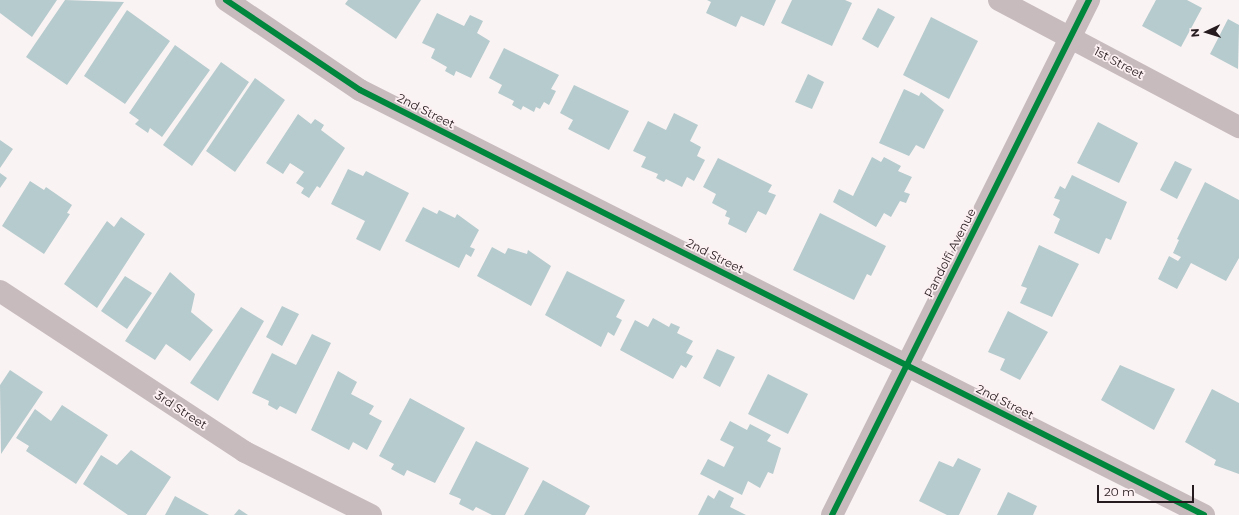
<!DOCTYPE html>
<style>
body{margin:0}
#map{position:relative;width:1239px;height:515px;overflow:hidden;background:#faf3f4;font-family:Montserrat,sans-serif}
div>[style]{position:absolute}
.building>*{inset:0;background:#b6cbcd}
.street>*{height:22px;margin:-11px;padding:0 11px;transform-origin:11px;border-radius:11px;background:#c8bbbe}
.cycleway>*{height:6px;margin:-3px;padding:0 3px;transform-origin:3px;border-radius:3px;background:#00873e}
span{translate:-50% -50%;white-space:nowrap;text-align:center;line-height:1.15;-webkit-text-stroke:3.5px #fdf0f3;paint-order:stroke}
.street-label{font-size:12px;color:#261b1e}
.north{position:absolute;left:1187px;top:12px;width:40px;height:40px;-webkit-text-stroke:3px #fdf0f3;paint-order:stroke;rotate:266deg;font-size:11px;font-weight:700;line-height:16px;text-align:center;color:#261b1e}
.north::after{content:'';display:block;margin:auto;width:14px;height:18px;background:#261b1e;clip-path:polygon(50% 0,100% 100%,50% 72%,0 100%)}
.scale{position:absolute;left:1097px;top:485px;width:97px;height:18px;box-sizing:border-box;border:2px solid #261b1e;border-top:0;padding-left:5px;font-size:12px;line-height:14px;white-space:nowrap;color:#261b1e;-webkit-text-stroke:3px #fdf0f3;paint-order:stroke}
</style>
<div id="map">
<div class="building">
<i style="clip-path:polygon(0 0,57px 0,32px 37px,0 13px)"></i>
<i style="clip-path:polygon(65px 0,124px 2px,67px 85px,26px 57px)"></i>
<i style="clip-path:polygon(348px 0,421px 0,396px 39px,345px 4px)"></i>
<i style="clip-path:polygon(707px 0,776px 0,764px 26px,741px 16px,736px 27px,706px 13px,711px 2px)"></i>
<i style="clip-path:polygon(792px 0,845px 0,852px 3px,832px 46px,781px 23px)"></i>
<i style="clip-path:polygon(1156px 0,1187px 0,1202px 8px,1181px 47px,1142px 26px)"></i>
<i style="clip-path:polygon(878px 8px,895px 17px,878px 48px,862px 39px)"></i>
<i style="clip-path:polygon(127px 10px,170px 41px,125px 104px,84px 76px)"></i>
<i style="clip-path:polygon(437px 13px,464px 26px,470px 15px,483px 21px,477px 33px,490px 41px,471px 78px,456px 71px,454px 76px,445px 71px,447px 67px,431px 58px,435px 49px,422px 43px)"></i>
<i style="clip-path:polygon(931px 17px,978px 41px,949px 99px,903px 75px)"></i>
<i style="clip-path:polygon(1228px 19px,1239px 25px,1238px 69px,1210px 54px)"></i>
<i style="clip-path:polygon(175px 45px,210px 70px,162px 137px,150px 128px,148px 133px,135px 124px,139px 120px,129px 113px)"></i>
<i style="clip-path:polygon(504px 48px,559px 75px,551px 89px,556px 91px,549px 105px,544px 102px,540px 109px,536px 107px,534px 112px,523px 106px,521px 110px,512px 105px,514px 101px,498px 93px,502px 85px,489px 78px)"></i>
<i style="clip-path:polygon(221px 62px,249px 82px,192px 166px,163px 145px)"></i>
<i style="clip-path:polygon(808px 74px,824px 82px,812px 109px,795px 102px)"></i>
<i style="clip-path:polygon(255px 78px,285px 100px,235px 172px,206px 151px)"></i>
<i style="clip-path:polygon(574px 85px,629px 111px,609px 150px,568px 129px,573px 120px,560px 113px)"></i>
<i style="clip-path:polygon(904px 89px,919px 96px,921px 92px,944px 110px,924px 149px,916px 145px,909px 156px,879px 143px)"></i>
<i style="clip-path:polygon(674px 113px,698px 125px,690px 141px,701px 147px,697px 156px,705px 160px,694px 181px,687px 177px,682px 187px,666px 179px,664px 182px,656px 178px,658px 174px,641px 167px,646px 157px,633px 151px,648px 121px,666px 130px)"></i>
<i style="clip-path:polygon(298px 114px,311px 124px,315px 119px,324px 125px,321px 130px,345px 148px,320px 188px,317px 186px,309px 198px,301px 193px,304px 188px,296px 183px,304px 172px,290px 163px,283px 174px,266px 163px)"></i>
<i style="clip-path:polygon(1098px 122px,1138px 143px,1119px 183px,1077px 163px)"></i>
<i style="clip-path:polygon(0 140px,13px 149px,0 168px)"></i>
<i style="clip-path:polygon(872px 157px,881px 162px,884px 157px,901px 166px,898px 171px,912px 177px,904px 192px,910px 194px,906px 203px,900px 201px,891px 217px,884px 213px,876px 227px,833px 202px,839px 189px,853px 196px)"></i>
<i style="clip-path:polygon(718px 158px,772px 185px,768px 192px,776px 195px,766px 215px,758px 211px,746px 233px,728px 224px,730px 218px,725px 216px,727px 211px,712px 203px,716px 194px,703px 187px)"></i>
<i style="clip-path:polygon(1175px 161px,1192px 169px,1177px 199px,1160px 190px)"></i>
<i style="clip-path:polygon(348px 169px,363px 176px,366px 171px,409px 193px,380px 251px,356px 239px,365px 221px,331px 204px)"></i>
<i style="clip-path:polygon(0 173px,7px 178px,0 188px)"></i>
<i style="clip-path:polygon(1072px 175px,1127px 202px,1111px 240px,1106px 238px,1099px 254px,1054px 233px,1060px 219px,1053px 215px,1060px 200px,1054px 198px,1060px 186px,1065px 189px)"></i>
<i style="clip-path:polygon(30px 181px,44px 190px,46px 187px,72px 205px,67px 213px,70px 214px,44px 254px,2px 226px)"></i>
<i style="clip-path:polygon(1205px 182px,1239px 200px,1239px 258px,1226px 281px,1191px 263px,1177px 289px,1158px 279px,1169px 256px,1178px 261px,1181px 257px,1173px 253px,1179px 240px,1177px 239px)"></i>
<i style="clip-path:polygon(423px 207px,437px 214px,439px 210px,455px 218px,457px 214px,479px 230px,470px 247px,475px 249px,471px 257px,466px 254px,459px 268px,405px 241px)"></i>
<i style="clip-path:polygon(820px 213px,886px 246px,871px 276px,867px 274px,854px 300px,793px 270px)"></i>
<i style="clip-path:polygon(121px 217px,145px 234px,97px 308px,64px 284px,107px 221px,114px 227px)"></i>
<i style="clip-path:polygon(1039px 245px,1079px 264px,1052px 317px,1020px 303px,1027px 288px,1021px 286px)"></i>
<i style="clip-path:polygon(492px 247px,505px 254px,508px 248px,527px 254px,528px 250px,551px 266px,531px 306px,477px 276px)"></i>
<i style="clip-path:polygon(567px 271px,625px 300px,616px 317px,622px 320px,614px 336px,608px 332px,601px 347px,545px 315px)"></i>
<i style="clip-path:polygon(170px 272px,195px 294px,191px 312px,213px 330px,190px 361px,166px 344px,155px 360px,125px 341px)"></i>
<i style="clip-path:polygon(125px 276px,152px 293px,127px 329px,101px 311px)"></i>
<i style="clip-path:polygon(282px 306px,299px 314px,282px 346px,266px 337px)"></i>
<i style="clip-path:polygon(241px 307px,264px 321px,218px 401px,190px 383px)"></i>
<i style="clip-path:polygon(1008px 311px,1048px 332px,1020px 380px,1000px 370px,1005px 359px,988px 352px)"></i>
<i style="clip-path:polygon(653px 318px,669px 327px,671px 323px,680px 327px,677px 333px,693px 341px,686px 353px,693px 356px,686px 368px,681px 365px,673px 379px,620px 350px,635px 320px,648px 327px)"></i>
<i style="clip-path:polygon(312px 334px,331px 343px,296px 414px,280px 406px,277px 410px,268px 405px,269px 401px,252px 393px,272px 353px,296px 365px)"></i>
<i style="clip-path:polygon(717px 349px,735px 357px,720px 387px,703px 378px)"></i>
<i style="clip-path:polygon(1120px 365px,1175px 389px,1154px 430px,1101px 400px)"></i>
<i style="clip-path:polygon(10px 370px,43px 392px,1px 454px,0 385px)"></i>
<i style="clip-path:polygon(338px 371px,357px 382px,351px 394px,374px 406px,369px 414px,382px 421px,367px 450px,353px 442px,349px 450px,311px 430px)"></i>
<i style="clip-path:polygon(768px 374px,808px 394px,788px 434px,748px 414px)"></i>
<i style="clip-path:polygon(1212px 389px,1239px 403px,1239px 474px,1214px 465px,1216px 460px,1185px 442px)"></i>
<i style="clip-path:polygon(410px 398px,465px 428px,435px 483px,407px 470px,404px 476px,391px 469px,394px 464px,379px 456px)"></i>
<i style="clip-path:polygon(62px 405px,108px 435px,76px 484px,26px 451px,29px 446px,16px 438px,35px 409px,51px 421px)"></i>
<i style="clip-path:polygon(730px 421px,747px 430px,750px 424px,771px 435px,767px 441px,781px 448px,773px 474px,768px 472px,760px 488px,748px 481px,742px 495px,700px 474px,708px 459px,724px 467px,734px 447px,720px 440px)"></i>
<i style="clip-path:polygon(476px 441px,529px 468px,505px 515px,492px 515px,476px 507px,473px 511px,459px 504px,461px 499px,449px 494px)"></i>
<i style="clip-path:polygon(131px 450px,171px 477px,146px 515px,128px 515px,83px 484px,101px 455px,117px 465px)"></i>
<i style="clip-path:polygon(958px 458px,981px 469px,959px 515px,947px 515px,919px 501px,939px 461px,953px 467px)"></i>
<i style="clip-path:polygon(543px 480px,590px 506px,585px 515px,524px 515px)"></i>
<i style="clip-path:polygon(719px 490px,734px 498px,730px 507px,746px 515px,698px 515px,708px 495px,714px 499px)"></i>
<i style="clip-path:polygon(1008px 492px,1037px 506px,1033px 515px,997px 515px)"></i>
<i style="clip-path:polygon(175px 496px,209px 515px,165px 515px)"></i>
<i style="clip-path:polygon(239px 509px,248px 515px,234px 515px)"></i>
</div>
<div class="street">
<i style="left:226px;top:0;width:161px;rotate:33.9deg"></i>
<i style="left:360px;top:90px;width:945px;rotate:26.73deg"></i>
<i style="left:999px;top:0;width:272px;rotate:27.9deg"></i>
<i style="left:0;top:291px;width:293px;rotate:33.3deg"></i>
<i style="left:245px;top:452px;width:141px;rotate:26.6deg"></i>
<i style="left:832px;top:515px;width:576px;rotate:-63.48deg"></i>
</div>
<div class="cycleway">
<i style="left:226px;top:0;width:161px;rotate:33.9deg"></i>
<i style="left:360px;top:90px;width:945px;rotate:26.73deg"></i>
<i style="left:832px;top:515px;width:576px;rotate:-63.48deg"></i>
</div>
<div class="street-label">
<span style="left:1119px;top:63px;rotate:28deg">1st Street</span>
<span style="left:426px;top:111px;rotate:27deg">2nd Street</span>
<span style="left:950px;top:253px;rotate:-63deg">Pandolfi Avenue</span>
<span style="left:715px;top:256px;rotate:27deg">2nd Street</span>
<span style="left:1005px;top:402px;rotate:27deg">2nd Street</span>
<span style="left:181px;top:410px;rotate:33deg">3rd Street</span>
</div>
<div class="north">N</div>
<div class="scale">20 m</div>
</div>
